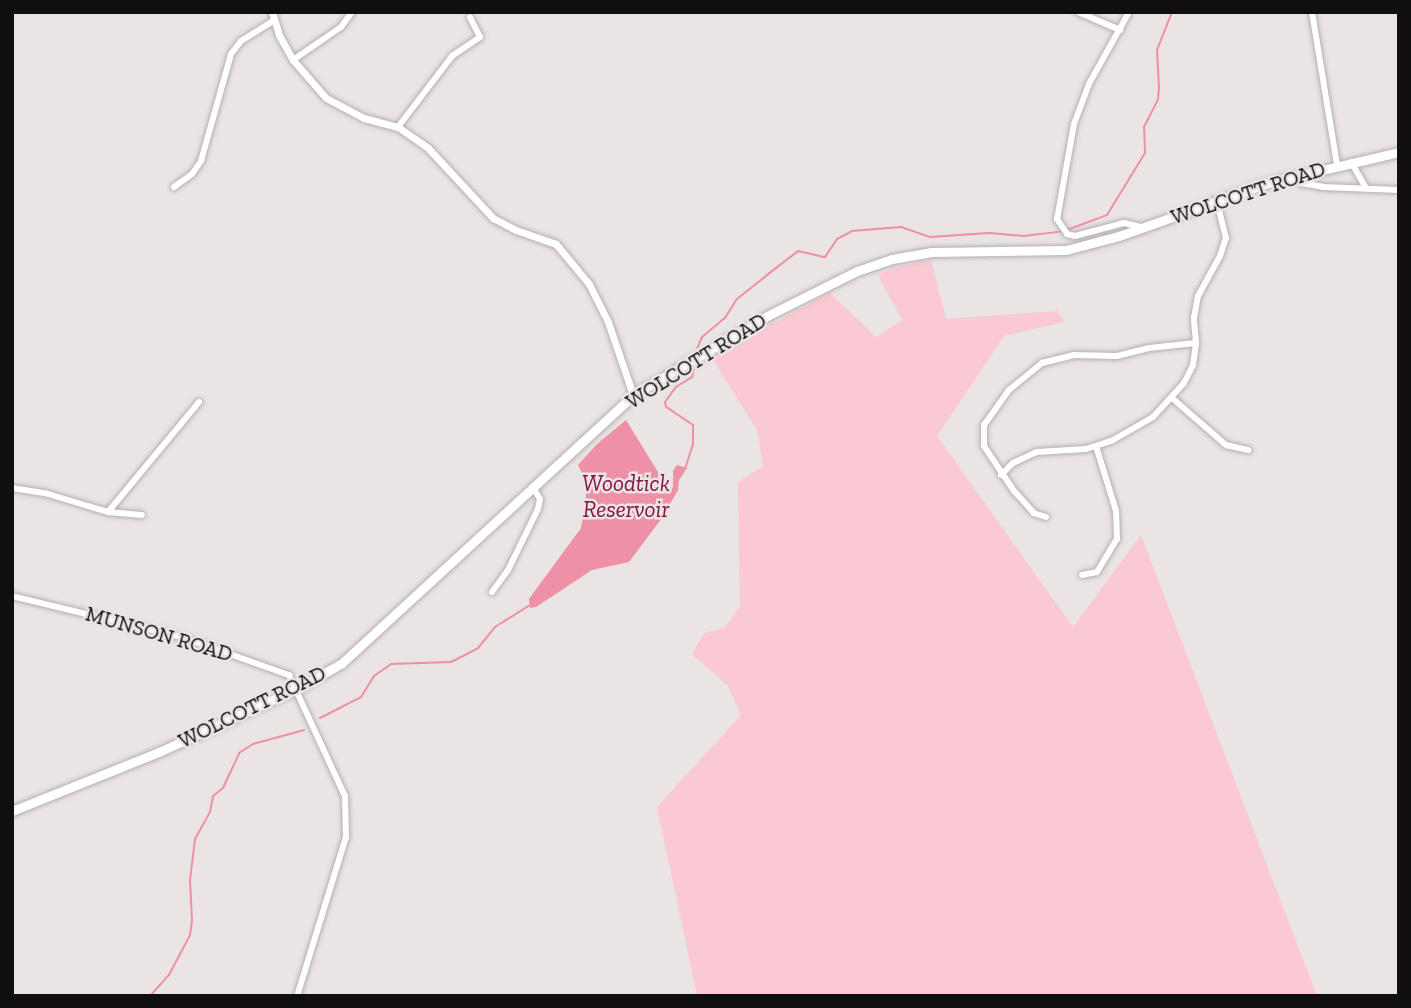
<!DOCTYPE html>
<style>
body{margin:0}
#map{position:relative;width:1411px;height:1008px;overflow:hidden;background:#eae4e5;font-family:"Zilla Slab",serif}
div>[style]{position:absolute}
.green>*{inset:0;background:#fac9d3}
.water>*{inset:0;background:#ee90a6}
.stream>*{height:2px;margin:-1px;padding:0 1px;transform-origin:1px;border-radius:1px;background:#ee90a6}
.roads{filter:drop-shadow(0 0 2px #b6afb1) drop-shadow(0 0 2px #b6afb1)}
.minor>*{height:6px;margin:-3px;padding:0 3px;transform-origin:3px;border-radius:3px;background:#fff}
.tertiary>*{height:7px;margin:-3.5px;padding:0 3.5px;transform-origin:3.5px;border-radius:3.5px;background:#fff}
.primary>*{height:9px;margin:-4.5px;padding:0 4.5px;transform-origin:4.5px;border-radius:4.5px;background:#fff}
span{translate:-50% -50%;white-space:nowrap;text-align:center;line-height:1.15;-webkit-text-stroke:5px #eae4e5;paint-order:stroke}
.street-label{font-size:21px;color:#100e0e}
.water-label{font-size:23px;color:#84153f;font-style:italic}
.frame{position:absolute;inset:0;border:14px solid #100e0e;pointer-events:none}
</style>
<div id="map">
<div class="green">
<i style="clip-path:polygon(931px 260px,946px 319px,1057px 311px,1065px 322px,1004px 336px,937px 436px,1073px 627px,1141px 535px,1317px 996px,697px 996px,657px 807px,741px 715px,728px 686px,692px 654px,704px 633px,724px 628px,740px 607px,738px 482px,763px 466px,757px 430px,711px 357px,830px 293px,876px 337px,902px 320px,878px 275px,893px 268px)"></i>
</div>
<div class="water">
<i style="clip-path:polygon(626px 420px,669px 490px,673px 487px,673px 471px,677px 465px,687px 468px,679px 480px,678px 490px,662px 518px,629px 562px,592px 570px,536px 607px,530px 608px,529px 599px,581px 528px,586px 500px,585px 479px,578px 465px,597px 444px)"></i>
</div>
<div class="stream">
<i style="left:1067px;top:230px;width:43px;rotate:-20.6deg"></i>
<i style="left:1107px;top:215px;width:73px;rotate:-58.5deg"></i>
<i style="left:1145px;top:153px;width:26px;rotate:-92deg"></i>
<i style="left:1144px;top:127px;width:31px;rotate:-63deg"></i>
<i style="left:1158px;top:99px;width:11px;rotate:-85deg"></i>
<i style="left:1159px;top:88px;width:38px;rotate:-93deg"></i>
<i style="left:1157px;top:50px;width:41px;rotate:-68.5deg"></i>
<i style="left:695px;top:354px;width:18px;rotate:-68deg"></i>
<i style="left:702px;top:337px;width:30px;rotate:-40deg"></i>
<i style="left:725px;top:318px;width:22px;rotate:-58deg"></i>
<i style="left:737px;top:299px;width:56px;rotate:-38.5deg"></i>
<i style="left:781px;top:264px;width:21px;rotate:-37deg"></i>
<i style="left:798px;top:251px;width:28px;rotate:13deg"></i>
<i style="left:825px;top:257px;width:22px;rotate:-56deg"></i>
<i style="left:837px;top:239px;width:17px;rotate:-28deg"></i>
<i style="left:852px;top:231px;width:49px;rotate:-4.7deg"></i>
<i style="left:901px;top:227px;width:31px;rotate:19deg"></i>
<i style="left:930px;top:237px;width:59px;rotate:-3.9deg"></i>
<i style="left:989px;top:233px;width:35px;rotate:5deg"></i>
<i style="left:1024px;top:236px;width:38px;rotate:-7deg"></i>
<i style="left:685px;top:469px;width:25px;rotate:-72deg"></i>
<i style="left:693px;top:445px;width:20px;rotate:-90deg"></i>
<i style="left:693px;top:425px;width:32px;rotate:-146deg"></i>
<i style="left:666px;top:407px;width:5px;rotate:-101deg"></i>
<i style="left:665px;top:402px;width:19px;rotate:-54deg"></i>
<i style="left:676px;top:387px;width:19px;rotate:-32deg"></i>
<i style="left:692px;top:377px;width:14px;rotate:-78deg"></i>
<i style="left:320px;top:718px;width:46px;rotate:-27.1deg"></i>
<i style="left:361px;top:697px;width:25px;rotate:-58deg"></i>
<i style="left:374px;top:676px;width:21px;rotate:-35deg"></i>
<i style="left:391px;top:664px;width:60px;rotate:-1.9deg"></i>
<i style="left:451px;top:662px;width:30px;rotate:-27deg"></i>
<i style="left:478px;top:648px;width:27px;rotate:-51deg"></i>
<i style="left:495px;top:627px;width:41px;rotate:-32.2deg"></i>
<i style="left:150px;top:996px;width:28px;rotate:-48deg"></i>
<i style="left:169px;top:975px;width:45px;rotate:-62.3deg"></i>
<i style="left:190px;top:935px;width:15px;rotate:-82deg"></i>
<i style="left:192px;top:920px;width:40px;rotate:-92.9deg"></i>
<i style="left:190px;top:880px;width:41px;rotate:-83deg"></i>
<i style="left:195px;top:839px;width:31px;rotate:-61deg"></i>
<i style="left:210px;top:812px;width:16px;rotate:-79deg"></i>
<i style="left:213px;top:796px;width:13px;rotate:-39deg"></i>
<i style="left:223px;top:788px;width:38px;rotate:-65deg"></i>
<i style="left:239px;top:753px;width:17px;rotate:-33deg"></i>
<i style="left:253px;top:744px;width:53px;rotate:-15.4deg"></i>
</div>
<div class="roads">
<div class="minor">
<i style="left:1078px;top:12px;width:46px;rotate:23.2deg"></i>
<i style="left:1129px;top:12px;width:82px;rotate:119.1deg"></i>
<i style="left:1089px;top:84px;width:43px;rotate:110.6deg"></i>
<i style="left:1074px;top:124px;width:97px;rotate:100.1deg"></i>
<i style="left:1057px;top:219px;width:18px;rotate:56deg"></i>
<i style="left:1067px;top:234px;width:8px;rotate:14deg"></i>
<i style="left:1075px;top:236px;width:51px;rotate:-14.9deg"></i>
<i style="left:1124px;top:223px;width:17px;rotate:13deg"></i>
<i style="left:1312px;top:12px;width:155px;rotate:80.7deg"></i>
<i style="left:293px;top:60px;width:58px;rotate:-34.5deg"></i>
<i style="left:341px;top:27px;width:19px;rotate:-54deg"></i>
<i style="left:398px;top:127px;width:89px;rotate:-52.7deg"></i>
<i style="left:452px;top:56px;width:34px;rotate:-34deg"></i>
<i style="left:480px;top:37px;width:22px;rotate:-117deg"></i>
<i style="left:1351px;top:162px;width:30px;rotate:60deg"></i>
<i style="left:1297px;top:175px;width:9px;rotate:63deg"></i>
<i style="left:1301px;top:183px;width:22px;rotate:10deg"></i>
<i style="left:1323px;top:187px;width:76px;rotate:2.3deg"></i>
<i style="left:174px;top:187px;width:22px;rotate:-36deg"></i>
<i style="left:192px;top:174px;width:16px;rotate:-55deg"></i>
<i style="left:201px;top:161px;width:111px;rotate:-74.3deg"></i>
<i style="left:231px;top:54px;width:16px;rotate:-52deg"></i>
<i style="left:241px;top:41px;width:39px;rotate:-32deg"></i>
<i style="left:1172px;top:398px;width:72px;rotate:41deg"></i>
<i style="left:1226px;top:445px;width:23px;rotate:13deg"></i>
<i style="left:1001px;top:475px;width:17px;rotate:-45deg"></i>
<i style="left:1013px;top:463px;width:26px;rotate:-25deg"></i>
<i style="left:1037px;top:452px;width:49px;rotate:-3.5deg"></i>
<i style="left:1086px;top:449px;width:28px;rotate:-18deg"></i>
<i style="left:1113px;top:440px;width:46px;rotate:-29.9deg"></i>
<i style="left:1153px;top:417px;width:46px;rotate:-47.6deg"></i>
<i style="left:1184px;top:383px;width:20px;rotate:-63deg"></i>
<i style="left:1193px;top:365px;width:22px;rotate:-82deg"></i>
<i style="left:1196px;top:343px;width:25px;rotate:-95deg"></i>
<i style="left:1194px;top:318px;width:22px;rotate:-80deg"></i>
<i style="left:1198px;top:296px;width:46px;rotate:-61.2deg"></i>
<i style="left:1220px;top:256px;width:19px;rotate:-72deg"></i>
<i style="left:1226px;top:238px;width:38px;rotate:-104deg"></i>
<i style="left:12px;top:488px;width:36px;rotate:9deg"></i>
<i style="left:48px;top:494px;width:63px;rotate:16.7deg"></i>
<i style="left:108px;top:512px;width:34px;rotate:5deg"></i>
<i style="left:108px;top:512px;width:143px;rotate:-50.4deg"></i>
<i style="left:1046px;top:517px;width:13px;rotate:-162deg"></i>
<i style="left:1034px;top:513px;width:30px;rotate:-132deg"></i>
<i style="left:1014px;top:491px;width:54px;rotate:-123.7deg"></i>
<i style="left:984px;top:446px;width:21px;rotate:-90deg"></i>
<i style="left:984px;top:425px;width:43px;rotate:-54.5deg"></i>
<i style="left:1009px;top:390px;width:43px;rotate:-39.3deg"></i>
<i style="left:1042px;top:363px;width:33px;rotate:-14deg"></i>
<i style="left:1074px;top:355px;width:43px;rotate:1.3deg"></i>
<i style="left:1117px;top:356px;width:33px;rotate:-14deg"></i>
<i style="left:1149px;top:348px;width:47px;rotate:-6.1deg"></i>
<i style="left:1082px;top:575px;width:15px;rotate:-11deg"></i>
<i style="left:1097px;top:572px;width:39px;rotate:-59deg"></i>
<i style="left:1117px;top:539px;width:28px;rotate:-92deg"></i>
<i style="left:1116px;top:511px;width:68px;rotate:-107.1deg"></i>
<i style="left:492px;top:592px;width:27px;rotate:-54deg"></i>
<i style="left:508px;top:570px;width:68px;rotate:-63.8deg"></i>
<i style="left:538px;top:509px;width:10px;rotate:-79deg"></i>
<i style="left:540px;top:499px;width:13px;rotate:-122deg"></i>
<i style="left:12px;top:596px;width:175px;rotate:13.6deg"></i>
<i style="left:182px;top:637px;width:114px;rotate:19.6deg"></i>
<i style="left:289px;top:675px;width:133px;rotate:65.2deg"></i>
<i style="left:345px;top:796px;width:41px;rotate:88.6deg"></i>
<i style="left:346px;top:837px;width:166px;rotate:107.1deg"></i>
</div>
<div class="tertiary">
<i style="left:272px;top:12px;width:24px;rotate:73deg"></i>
<i style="left:279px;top:35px;width:29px;rotate:61deg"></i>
<i style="left:293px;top:60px;width:50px;rotate:49deg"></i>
<i style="left:326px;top:98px;width:43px;rotate:27.8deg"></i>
<i style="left:364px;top:118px;width:35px;rotate:15deg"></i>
<i style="left:398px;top:127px;width:37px;rotate:35deg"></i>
<i style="left:428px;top:148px;width:96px;rotate:47.1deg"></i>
<i style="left:493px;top:218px;width:26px;rotate:28deg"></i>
<i style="left:516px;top:230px;width:42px;rotate:19.3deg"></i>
<i style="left:556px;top:244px;width:52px;rotate:50.5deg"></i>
<i style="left:589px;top:284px;width:42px;rotate:63.4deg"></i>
<i style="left:608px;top:322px;width:77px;rotate:71.1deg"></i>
</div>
<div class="primary">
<i style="left:12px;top:811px;width:158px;rotate:-21.9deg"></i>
<i style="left:159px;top:752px;width:153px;rotate:-24.7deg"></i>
<i style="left:298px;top:688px;width:51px;rotate:-29.6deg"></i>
<i style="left:342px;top:663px;width:396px;rotate:-42.6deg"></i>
<i style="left:633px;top:395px;width:156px;rotate:-30.5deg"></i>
<i style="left:767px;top:316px;width:101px;rotate:-26.6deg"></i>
<i style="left:857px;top:271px;width:37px;rotate:-19deg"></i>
<i style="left:892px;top:259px;width:40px;rotate:-10deg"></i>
<i style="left:931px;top:252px;width:135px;rotate:-0.8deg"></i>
<i style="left:1066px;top:250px;width:55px;rotate:-14.8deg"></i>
<i style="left:1119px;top:236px;width:161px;rotate:-19.6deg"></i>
<i style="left:1271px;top:182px;width:131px;rotate:-13.2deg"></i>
</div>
</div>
<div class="street-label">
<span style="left:1248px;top:193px;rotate:-18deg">WOLCOTT ROAD</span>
<span style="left:696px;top:361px;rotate:-32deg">WOLCOTT ROAD</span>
<span style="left:159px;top:634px;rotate:16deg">MUNSON ROAD</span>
<span style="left:252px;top:707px;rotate:-26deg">WOLCOTT ROAD</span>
</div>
<div class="water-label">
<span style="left:626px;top:496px">Woodtick<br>Reservoir</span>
</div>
<div class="frame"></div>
</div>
